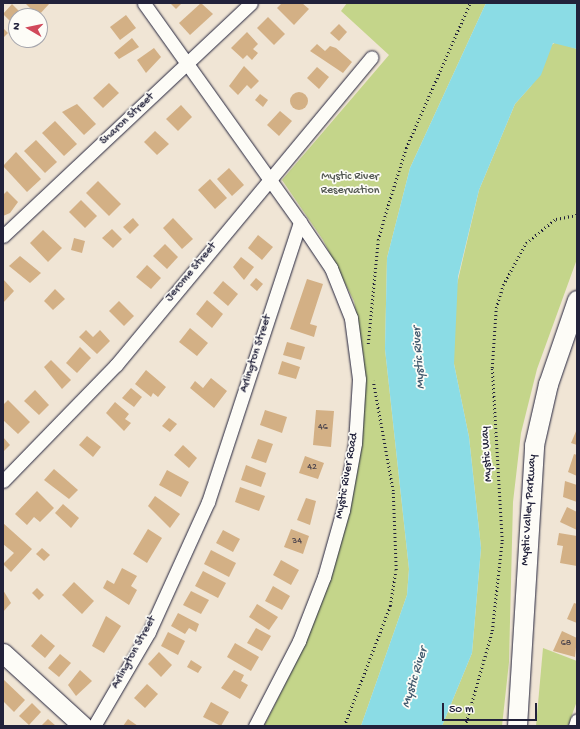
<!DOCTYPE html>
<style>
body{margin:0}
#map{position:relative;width:580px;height:729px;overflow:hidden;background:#f0e5d5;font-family:"Gochi Hand",sans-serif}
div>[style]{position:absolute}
.green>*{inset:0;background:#c4d58a}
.water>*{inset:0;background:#8bdce5}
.building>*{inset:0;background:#d3b085}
.round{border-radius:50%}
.path>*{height:2.5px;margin-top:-1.25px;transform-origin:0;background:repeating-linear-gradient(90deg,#22223b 0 1px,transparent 0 4px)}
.roads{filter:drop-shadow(0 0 1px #22223b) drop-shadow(0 0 1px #22223b)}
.street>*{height:13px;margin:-6.5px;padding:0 6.5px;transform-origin:6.5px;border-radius:6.5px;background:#fdfcf7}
.secondary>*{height:19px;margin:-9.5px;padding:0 9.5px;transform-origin:9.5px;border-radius:9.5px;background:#fdfcf7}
span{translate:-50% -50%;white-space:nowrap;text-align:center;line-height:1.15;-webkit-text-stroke:3.5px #fdfcf7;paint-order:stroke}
.number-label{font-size:10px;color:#4e464e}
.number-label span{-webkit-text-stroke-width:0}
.street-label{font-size:12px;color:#22223b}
.park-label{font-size:12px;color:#535853}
.water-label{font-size:13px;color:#425a6e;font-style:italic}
.frame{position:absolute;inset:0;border:4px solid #22223b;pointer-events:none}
.north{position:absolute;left:8px;top:8px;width:40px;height:40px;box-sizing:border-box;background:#fdfcf7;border:1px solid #a5a5ac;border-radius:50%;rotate:279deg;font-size:11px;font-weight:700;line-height:16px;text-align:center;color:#22223b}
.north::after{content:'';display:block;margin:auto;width:14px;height:18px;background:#d1495b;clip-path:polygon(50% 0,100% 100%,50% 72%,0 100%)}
.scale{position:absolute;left:442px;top:703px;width:95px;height:18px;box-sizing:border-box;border:2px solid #22223b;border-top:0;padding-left:5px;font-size:12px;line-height:14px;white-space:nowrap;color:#22223b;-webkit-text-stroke:3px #fdfcf7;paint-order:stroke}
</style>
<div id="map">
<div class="green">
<i style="clip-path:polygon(347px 3px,486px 3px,410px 168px,387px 258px,385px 349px,409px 569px,407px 595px,361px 726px,264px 726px,299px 657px,328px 586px,347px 520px,362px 445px,364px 359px,354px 301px,323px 240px,282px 180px,389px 55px,341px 11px)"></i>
<i style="clip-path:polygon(556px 42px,577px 49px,577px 259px,537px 369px,521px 433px,513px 502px,509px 662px,502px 726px,442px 726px,472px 653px,481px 548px,469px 437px,454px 364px,454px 297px,479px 190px,515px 104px,531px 86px,550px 46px)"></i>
<i style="clip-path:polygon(543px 648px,577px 661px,577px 701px,568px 726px,536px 726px)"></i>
</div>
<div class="water">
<i style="clip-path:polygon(486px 3px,577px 3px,577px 49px,553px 43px,541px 75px,515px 104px,479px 190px,458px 277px,454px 364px,469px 437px,481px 548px,472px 653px,442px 726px,361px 726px,407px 595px,409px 569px,385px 349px,387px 258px,410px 168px)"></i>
</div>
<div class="building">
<i style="clip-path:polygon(25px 3px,50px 3px,38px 16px)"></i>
<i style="clip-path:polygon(170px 3px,182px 3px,176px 9px)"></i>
<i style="clip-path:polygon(201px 3px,213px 14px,190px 35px,179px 23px)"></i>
<i style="clip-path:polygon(282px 3px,302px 3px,309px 9px,294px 25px,277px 8px)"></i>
<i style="clip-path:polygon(12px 4px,24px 16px,16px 16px,15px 26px,3px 14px)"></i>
<i style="clip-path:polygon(126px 15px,136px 28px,120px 40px,110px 27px)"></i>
<i style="clip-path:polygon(268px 17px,285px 34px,274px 45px,257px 28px)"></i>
<i style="clip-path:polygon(339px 24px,347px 32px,339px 41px,330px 33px)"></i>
<i style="clip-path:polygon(3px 28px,8px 33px,3px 38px)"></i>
<i style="clip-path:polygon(247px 32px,258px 44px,253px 49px,258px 53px,252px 60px,247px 55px,243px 59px,231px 48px)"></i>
<i style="clip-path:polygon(132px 38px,139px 47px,119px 59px,114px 53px)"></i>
<i style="clip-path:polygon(317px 44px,325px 51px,330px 46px,336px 48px,352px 62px,343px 73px,310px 51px)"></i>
<i style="clip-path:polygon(154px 48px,161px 57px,146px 73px,137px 60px)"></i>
<i style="clip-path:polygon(244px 66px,259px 81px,251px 89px,247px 85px,238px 95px,229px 86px)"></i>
<i style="clip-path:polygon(317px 67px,329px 77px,319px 89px,307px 78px)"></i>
<i style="clip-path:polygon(109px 83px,119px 93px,103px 108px,93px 98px)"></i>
<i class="round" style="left:290px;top:92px;width:18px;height:18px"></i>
<i style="clip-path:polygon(260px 94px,268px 100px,263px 107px,255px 100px)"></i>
<i style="clip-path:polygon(77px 104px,96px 124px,84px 135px,62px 112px)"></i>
<i style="clip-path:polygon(181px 105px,192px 117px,178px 131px,166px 119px)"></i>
<i style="clip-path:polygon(280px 111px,292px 121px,279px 136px,267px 125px)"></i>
<i style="clip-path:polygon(55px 121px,77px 144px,64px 156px,42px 133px)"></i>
<i style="clip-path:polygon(155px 131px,169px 144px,157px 155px,144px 142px)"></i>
<i style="clip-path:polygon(36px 140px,57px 162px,45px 173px,24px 151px)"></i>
<i style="clip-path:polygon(16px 152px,41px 179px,27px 192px,3px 166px)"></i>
<i style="clip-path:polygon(229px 168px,244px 185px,232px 196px,217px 179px)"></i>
<i style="clip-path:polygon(210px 179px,227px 198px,215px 209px,198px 190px)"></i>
<i style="clip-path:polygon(98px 181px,121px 204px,109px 216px,86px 193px)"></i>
<i style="clip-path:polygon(7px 191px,18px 202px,10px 213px,3px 216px,3px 195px)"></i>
<i style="clip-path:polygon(81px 200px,97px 216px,85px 228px,69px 212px)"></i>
<i style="clip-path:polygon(133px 218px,139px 225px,130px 234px,123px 227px)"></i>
<i style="clip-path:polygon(173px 218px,193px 239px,182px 249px,163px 228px)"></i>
<i style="clip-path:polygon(112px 229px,122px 239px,113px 248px,102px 238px)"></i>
<i style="clip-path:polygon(43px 230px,62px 248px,48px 262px,30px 243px)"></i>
<i style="clip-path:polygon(258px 235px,273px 247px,262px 260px,248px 248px)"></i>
<i style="clip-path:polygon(74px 238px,85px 241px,82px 253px,71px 250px)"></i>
<i style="clip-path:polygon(165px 244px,178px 257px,167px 269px,153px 256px)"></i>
<i style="clip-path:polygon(20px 256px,41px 273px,30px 283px,9px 266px)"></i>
<i style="clip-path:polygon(241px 257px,254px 267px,244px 280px,233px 267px)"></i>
<i style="clip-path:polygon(147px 265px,161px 278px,151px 289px,136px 277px)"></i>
<i style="clip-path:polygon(256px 278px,263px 284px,257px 291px,250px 285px)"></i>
<i style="clip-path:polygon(3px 279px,14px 291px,3px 303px)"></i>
<i style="clip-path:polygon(307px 279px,323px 284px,310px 324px,317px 326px,314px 337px,290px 329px)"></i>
<i style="clip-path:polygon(223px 281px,238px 294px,228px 306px,213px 293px)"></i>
<i style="clip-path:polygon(55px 289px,65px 299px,53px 310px,44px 301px)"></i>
<i style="clip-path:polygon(207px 300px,223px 314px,212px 328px,196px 314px)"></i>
<i style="clip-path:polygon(119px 301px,134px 316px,124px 326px,109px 311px)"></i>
<i style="clip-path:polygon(190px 328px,208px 343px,197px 356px,179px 342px)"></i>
<i style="clip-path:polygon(86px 330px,93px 337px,100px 330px,110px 341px,97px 354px,79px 337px)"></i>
<i style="clip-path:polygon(287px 342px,305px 347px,301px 360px,283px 355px)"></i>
<i style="clip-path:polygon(80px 347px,91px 358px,77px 373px,66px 363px)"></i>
<i style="clip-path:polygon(51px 360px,71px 380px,62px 389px,44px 367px)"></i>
<i style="clip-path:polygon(282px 361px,300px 367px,296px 379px,278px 374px)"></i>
<i style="clip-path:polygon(146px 370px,166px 387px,158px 397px,153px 393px,151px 397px,135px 384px)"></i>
<i style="clip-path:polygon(211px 378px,227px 391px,214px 408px,190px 388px,195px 381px,203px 388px)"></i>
<i style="clip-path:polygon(131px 388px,142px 397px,134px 407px,122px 398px)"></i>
<i style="clip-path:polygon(35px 390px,49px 405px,39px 415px,24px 401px)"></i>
<i style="clip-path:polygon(8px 400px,30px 422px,18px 434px,3px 420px,3px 405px)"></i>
<i style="clip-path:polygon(115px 402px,129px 414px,125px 419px,131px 423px,124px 431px,106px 413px)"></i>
<i style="clip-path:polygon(265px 410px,287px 417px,282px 433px,260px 425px)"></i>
<i style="clip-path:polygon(316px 410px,334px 411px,331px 447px,313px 445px)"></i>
<i style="clip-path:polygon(169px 418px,177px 424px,170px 432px,162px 426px)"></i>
<i style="clip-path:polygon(577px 429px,577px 445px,571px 443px)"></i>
<i style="clip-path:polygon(87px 436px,101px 447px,93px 457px,79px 445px)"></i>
<i style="clip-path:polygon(3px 437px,10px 445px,3px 452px)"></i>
<i style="clip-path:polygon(258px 439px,273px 444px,266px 463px,251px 458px)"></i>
<i style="clip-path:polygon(183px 445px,197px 458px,189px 468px,174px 455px)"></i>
<i style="clip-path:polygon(574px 454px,577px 455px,577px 476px,568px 472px)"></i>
<i style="clip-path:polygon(305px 456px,324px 463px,318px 479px,299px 473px)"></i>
<i style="clip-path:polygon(246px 465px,266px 473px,261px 487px,241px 480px)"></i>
<i style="clip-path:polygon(54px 469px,78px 490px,69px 499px,44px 480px)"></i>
<i style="clip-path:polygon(167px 470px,189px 482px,181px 497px,159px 485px)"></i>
<i style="clip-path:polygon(565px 481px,577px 485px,577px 502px,563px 497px)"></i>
<i style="clip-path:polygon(240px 487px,265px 496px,259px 511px,235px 502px)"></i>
<i style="clip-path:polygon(37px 491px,54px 508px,40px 522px,34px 517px,27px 525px,15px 514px)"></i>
<i style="clip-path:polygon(155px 496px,180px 514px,170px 528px,148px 506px)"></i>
<i style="clip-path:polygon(306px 498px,316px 501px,310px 525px,297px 520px)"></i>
<i style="clip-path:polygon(63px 504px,79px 518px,71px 528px,55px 513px)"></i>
<i style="clip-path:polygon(567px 507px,577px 512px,577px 530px,560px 522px)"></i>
<i style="clip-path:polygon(3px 523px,32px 549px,11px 572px,3px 564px,14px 553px,3px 544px)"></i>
<i style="clip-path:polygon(148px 529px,162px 538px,147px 563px,133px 554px)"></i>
<i style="clip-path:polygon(291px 529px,309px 536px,303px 554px,284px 547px)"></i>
<i style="clip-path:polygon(223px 530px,240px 539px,233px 552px,216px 543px)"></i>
<i style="clip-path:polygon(559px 533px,577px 536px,577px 566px,560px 563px,563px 546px,557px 545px)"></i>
<i style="clip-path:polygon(42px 548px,50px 555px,44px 561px,36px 554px)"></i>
<i style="clip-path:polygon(211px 550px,236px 563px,229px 577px,204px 564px)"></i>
<i style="clip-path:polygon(281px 560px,299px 570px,291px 585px,273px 575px)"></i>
<i style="clip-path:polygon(122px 568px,137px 576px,131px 586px,137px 590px,129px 605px,103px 588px,107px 580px,114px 584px)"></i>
<i style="clip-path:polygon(203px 571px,226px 583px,218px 598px,195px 586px)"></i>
<i style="clip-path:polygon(74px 582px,94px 601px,82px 614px,62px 595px)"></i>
<i style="clip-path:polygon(273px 586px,290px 596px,282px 610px,265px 601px)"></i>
<i style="clip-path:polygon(37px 588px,44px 595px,39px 600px,32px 593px)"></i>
<i style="clip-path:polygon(3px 590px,11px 603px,3px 612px)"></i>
<i style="clip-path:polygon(191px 591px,209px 600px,201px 614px,183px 605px)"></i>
<i style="clip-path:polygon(574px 603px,577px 604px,577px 623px,567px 619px)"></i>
<i style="clip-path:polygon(257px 604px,278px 617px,269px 630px,249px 617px)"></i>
<i style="clip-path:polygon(178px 613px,199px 624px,196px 632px,189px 628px,185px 634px,171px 626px)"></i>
<i style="clip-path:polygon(106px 616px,121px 626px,104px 653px,92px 646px)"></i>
<i style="clip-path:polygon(256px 628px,271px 636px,262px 651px,247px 643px)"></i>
<i style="clip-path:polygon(562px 631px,577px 638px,575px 657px,553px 651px)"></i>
<i style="clip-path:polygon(168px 632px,185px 641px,178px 655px,161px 646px)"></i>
<i style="clip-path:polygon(41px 634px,55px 646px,45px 658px,31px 646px)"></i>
<i style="clip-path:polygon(235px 643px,259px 657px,251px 671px,227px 657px)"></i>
<i style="clip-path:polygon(159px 652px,172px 665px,161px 677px,148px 664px)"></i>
<i style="clip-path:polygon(60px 654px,71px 663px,59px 677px,48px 668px)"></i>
<i style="clip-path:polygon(191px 660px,202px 667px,198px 673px,187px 667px)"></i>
<i style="clip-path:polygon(80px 670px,92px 681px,76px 696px,68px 685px)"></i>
<i style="clip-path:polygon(234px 670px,244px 675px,241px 681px,248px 685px,240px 699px,221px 688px)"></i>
<i style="clip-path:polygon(3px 679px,25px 700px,14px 712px,3px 701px)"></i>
<i style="clip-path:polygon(147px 684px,158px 694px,145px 708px,134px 698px)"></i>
<i style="clip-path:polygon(211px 702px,229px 712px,221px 726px,203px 717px)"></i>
<i style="clip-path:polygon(32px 703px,41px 712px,29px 725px,19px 716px)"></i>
<i style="clip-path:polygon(48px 719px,56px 726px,41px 726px)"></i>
<i style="clip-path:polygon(128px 719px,138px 726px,123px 726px)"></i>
</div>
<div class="path">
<i style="left:368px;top:344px;width:104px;rotate:-84.5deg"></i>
<i style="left:378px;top:240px;width:40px;rotate:-74deg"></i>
<i style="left:389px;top:202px;width:57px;rotate:-72.5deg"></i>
<i style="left:406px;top:148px;width:158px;rotate:-66.2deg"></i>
<i style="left:344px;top:726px;width:129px;rotate:-69deg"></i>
<i style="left:390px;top:606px;width:36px;rotate:-81deg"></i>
<i style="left:396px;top:570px;width:79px;rotate:-92.2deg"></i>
<i style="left:393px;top:491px;width:112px;rotate:-100.3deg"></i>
<i style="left:465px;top:726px;width:99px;rotate:-74.1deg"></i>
<i style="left:492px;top:631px;width:91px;rotate:-83.7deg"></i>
<i style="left:502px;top:541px;width:173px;rotate:-93.3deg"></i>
<i style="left:492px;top:368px;width:60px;rotate:-86.2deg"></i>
<i style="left:496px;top:308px;width:24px;rotate:-73deg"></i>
<i style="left:503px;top:285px;width:48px;rotate:-61.3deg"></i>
<i style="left:526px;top:243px;width:38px;rotate:-39deg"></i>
<i style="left:556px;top:219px;width:21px;rotate:-11deg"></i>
</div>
<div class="roads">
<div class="street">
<i style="left:3px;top:236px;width:340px;rotate:-43.2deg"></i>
<i style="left:3px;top:481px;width:162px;rotate:-45.8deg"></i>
<i style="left:116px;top:365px;width:400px;rotate:-50.3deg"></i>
<i style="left:94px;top:726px;width:109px;rotate:-59.7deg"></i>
<i style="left:149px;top:632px;width:143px;rotate:-65.6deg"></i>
<i style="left:208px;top:502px;width:295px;rotate:-71.8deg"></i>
<i style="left:300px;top:222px;width:269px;rotate:-125.5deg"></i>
<i style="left:255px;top:726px;width:96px;rotate:-62.6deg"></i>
<i style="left:299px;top:641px;width:69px;rotate:-68.7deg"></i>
<i style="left:324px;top:577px;width:70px;rotate:-74.2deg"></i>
<i style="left:343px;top:510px;width:68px;rotate:-79.8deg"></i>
<i style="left:355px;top:443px;width:64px;rotate:-86.4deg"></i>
<i style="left:359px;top:379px;width:62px;rotate:-97.5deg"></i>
<i style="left:351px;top:318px;width:54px;rotate:-111.8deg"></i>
<i style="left:331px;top:268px;width:55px;rotate:-124deg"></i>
<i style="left:575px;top:726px;width:6px;rotate:-72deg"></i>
</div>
<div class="secondary">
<i style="left:3px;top:653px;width:108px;rotate:42.4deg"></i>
<i style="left:517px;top:726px;width:282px;rotate:-86.5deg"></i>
<i style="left:534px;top:445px;width:63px;rotate:-77.1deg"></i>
<i style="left:548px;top:384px;width:89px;rotate:-71deg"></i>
</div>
</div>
<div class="number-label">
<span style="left:323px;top:428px">46</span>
<span style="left:312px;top:468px">42</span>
<span style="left:297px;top:542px">34</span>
<span style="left:566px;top:644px">68</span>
</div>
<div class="street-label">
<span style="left:128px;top:120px;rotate:-43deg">Sharon Street</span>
<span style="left:192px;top:273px;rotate:-50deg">Jerome Street</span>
<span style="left:257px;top:354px;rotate:-72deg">Arlington Street</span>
<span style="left:488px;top:454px;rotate:-94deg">Mystic Way</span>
<span style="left:348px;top:476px;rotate:-80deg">Mystic River Road</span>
<span style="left:530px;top:510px;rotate:-86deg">Mystic Valley Parkway</span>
<span style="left:135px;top:653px;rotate:-61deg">Arlington Street</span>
</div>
<div class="park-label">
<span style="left:350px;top:185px">Mystic River<br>Reservation</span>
</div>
<div class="water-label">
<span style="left:420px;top:358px;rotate:-94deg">Mystic River</span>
<span style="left:416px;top:678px;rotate:-73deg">Mystic River</span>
</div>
<div class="frame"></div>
<div class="north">N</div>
<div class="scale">50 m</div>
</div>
